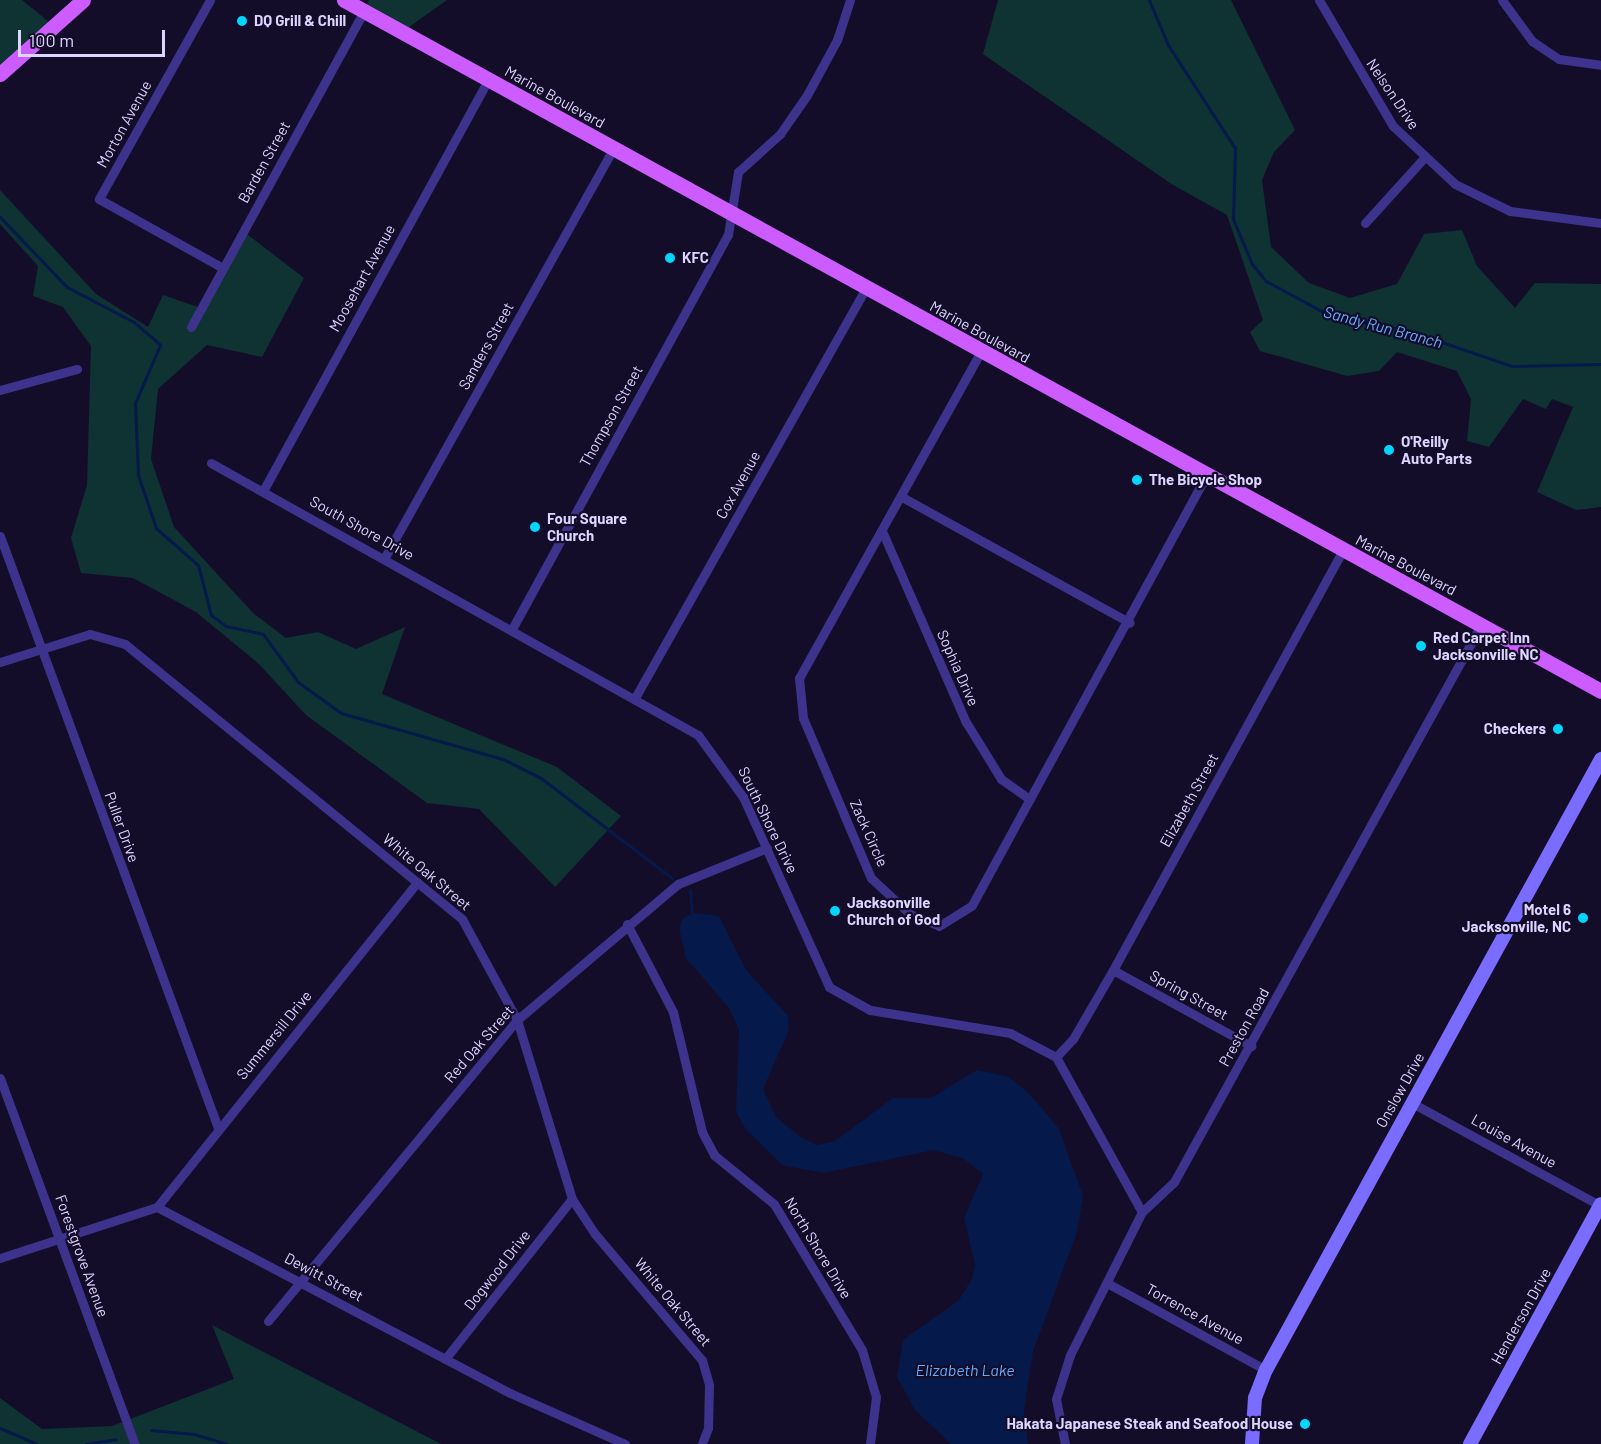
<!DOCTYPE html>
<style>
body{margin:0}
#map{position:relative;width:1601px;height:1444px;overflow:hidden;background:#140d29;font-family:Barlow,sans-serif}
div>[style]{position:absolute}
.green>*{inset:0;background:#0f3233}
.water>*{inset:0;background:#05194a}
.stream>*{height:3px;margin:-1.5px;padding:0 1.5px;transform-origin:1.5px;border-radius:1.5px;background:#05194a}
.street>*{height:9px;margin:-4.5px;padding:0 4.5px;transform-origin:4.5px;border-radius:4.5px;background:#3d338c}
.secondary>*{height:14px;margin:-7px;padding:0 7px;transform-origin:7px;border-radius:7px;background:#796cff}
.primary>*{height:15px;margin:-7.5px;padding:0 7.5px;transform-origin:7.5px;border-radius:7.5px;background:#cd5cff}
.dots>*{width:16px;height:16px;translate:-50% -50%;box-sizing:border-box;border:3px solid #140d29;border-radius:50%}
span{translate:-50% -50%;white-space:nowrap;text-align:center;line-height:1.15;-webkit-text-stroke:4.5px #140d29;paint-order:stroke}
.poi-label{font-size:15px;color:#dcd5ff;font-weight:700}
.left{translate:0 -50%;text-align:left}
.right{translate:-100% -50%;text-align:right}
.street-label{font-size:15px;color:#dcd5ff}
.water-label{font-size:16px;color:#63acff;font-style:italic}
.scale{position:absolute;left:18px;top:30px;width:147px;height:27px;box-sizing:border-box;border:3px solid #dcd5ff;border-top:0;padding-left:8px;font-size:18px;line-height:21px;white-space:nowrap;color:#dcd5ff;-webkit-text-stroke:4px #140d29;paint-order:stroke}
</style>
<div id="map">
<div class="green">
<i style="clip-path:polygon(0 0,22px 0,54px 26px,0 74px)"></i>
<i style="clip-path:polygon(369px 0,447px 0,402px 32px,364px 11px)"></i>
<i style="clip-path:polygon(998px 0,1231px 0,1295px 130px,1274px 152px,1262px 180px,1271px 247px,1309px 283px,1350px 298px,1397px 284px,1424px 234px,1462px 230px,1477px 266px,1515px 308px,1535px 283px,1601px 284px,1601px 507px,1576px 510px,1537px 492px,1573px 407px,1552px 399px,1546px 409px,1523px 399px,1489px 447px,1467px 441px,1471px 399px,1457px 371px,1397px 352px,1379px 371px,1347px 376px,1260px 351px,1250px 332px,1263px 320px,1227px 215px,1173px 185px,983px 54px)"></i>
<i style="clip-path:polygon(0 190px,96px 294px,148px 327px,163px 295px,201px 308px,243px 231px,304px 278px,262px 357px,207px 345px,158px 389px,151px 459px,174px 527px,253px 613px,286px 638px,318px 632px,356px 649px,405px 627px,382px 694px,557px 767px,621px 816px,555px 887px,479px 809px,427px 803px,306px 715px,259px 664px,196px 612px,133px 578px,81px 573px,71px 538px,87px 485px,91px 346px,63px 307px,33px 296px,38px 266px,0 224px)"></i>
<i style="clip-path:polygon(212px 1325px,250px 1345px,441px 1444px,0 1444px,0 1398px,42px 1429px,112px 1426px,234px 1379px)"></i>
</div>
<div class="water">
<i style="clip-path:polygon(694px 913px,719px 916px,746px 970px,788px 1016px,789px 1030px,763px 1089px,776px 1117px,802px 1138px,818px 1145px,835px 1141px,893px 1098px,931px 1098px,977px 1070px,1008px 1077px,1027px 1091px,1059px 1129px,1083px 1196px,1077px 1232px,1033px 1351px,1024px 1410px,1028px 1444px,951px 1444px,915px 1410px,897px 1377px,903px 1340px,959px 1300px,972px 1279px,975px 1265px,964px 1218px,983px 1174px,964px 1159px,934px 1150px,823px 1173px,782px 1165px,747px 1131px,736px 1112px,739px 1030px,729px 1008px,686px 958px,679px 928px,683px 918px)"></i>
</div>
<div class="stream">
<i style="left:1149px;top:0;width:49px;rotate:67.1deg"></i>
<i style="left:1168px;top:45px;width:123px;rotate:57deg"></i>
<i style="left:1235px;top:148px;width:71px;rotate:91.6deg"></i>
<i style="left:1233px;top:219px;width:49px;rotate:67.1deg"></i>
<i style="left:1252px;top:264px;width:22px;rotate:51deg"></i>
<i style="left:1266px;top:281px;width:69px;rotate:28.4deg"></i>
<i style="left:1327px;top:314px;width:87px;rotate:12deg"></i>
<i style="left:1412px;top:332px;width:106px;rotate:18.8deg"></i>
<i style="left:1512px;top:366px;width:89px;rotate:-1.3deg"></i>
<i style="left:0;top:217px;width:97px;rotate:46.3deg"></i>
<i style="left:67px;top:287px;width:76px;rotate:27.6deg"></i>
<i style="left:134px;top:322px;width:35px;rotate:41deg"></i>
<i style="left:160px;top:345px;width:63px;rotate:113.3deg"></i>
<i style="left:135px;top:403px;width:72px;rotate:87.6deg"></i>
<i style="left:138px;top:475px;width:56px;rotate:71.2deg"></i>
<i style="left:156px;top:528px;width:56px;rotate:41.4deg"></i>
<i style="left:198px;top:565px;width:52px;rotate:75.4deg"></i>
<i style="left:211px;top:615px;width:19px;rotate:36deg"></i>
<i style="left:226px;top:626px;width:38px;rotate:12deg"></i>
<i style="left:263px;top:634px;width:59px;rotate:53.9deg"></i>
<i style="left:298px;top:682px;width:53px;rotate:35.8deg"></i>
<i style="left:341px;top:713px;width:168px;rotate:15.9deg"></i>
<i style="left:503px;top:759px;width:42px;rotate:26.6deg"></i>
<i style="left:541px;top:778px;width:165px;rotate:37.4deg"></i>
<i style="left:690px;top:890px;width:25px;rotate:85deg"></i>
<i style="left:0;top:1428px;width:40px;rotate:23.4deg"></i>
<i style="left:151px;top:1430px;width:43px;rotate:5.3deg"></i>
<i style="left:194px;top:1434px;width:34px;rotate:17deg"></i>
<i style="left:86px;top:1444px;width:30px;rotate:-9deg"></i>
</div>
<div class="street">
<i style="left:210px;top:0;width:228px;rotate:119.2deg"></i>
<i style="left:99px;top:199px;width:142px;rotate:29.1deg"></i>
<i style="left:1319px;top:0;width:146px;rotate:59.6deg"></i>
<i style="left:1393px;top:126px;width:85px;rotate:43.1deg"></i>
<i style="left:1455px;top:184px;width:61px;rotate:26.1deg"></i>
<i style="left:1510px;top:211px;width:92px;rotate:7.5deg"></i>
<i style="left:1502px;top:0;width:51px;rotate:53.8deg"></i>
<i style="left:1532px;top:41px;width:32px;rotate:34deg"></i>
<i style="left:1559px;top:59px;width:42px;rotate:8.1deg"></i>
<i style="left:1365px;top:223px;width:88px;rotate:-47.8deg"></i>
<i style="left:191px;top:327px;width:360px;rotate:-61.3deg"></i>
<i style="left:980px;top:353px;width:372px;rotate:119.1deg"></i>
<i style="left:799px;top:678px;width:40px;rotate:84.3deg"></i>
<i style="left:803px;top:718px;width:174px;rotate:67deg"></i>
<i style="left:871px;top:878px;width:53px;rotate:42.7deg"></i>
<i style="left:910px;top:914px;width:31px;rotate:22deg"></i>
<i style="left:939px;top:926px;width:39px;rotate:-32deg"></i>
<i style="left:972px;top:905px;width:487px;rotate:-61.4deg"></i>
<i style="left:0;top:390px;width:80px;rotate:-15.3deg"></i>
<i style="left:211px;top:463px;width:558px;rotate:29.18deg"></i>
<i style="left:698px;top:735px;width:77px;rotate:54deg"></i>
<i style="left:743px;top:797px;width:209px;rotate:65.6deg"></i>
<i style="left:829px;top:987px;width:47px;rotate:29.3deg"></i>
<i style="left:870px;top:1010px;width:142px;rotate:9.3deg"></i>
<i style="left:1010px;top:1033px;width:52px;rotate:27.6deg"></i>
<i style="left:1056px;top:1057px;width:177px;rotate:61deg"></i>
<i style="left:263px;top:491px;width:469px;rotate:-61.3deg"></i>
<i style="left:902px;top:497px;width:260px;rotate:28.9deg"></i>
<i style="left:882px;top:531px;width:209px;rotate:66.3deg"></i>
<i style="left:966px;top:722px;width:67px;rotate:58.4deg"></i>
<i style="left:1001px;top:779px;width:35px;rotate:35deg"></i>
<i style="left:0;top:536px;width:631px;rotate:69.78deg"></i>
<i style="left:385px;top:557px;width:467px;rotate:-60.8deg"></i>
<i style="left:512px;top:629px;width:449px;rotate:-61.3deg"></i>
<i style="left:728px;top:235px;width:64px;rotate:-81deg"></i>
<i style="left:738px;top:172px;width:57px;rotate:-42.1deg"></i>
<i style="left:780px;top:134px;width:47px;rotate:-55.3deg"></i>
<i style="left:807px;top:95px;width:63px;rotate:-61.4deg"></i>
<i style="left:837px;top:40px;width:42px;rotate:-72deg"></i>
<i style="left:0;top:662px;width:94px;rotate:-17.3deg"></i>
<i style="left:90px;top:634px;width:36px;rotate:16deg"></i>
<i style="left:125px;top:644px;width:435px;rotate:39.2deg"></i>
<i style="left:462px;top:919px;width:115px;rotate:61.4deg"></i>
<i style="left:517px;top:1020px;width:187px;rotate:72.9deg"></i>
<i style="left:572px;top:1199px;width:42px;rotate:56.7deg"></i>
<i style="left:595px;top:1234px;width:165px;rotate:49.7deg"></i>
<i style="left:702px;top:1360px;width:26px;rotate:74deg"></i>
<i style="left:709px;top:1385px;width:43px;rotate:91.3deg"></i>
<i style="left:708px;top:1428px;width:17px;rotate:111deg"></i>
<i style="left:636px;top:696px;width:467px;rotate:-60.6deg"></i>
<i style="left:627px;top:924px;width:99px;rotate:62.4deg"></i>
<i style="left:673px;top:1012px;width:123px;rotate:76.4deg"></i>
<i style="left:702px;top:1132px;width:26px;rotate:62deg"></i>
<i style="left:714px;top:1155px;width:77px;rotate:39.2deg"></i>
<i style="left:774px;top:1204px;width:170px;rotate:58.9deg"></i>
<i style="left:862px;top:1350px;width:49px;rotate:73.4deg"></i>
<i style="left:876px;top:1397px;width:47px;rotate:97.3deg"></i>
<i style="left:1113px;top:970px;width:158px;rotate:28.8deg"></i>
<i style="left:1056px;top:1057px;width:25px;rotate:-47deg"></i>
<i style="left:1073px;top:1039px;width:80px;rotate:-59.9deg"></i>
<i style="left:1113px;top:970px;width:477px;rotate:-61.3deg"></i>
<i style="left:0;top:1078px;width:390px;rotate:69.8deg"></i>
<i style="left:1412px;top:1103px;width:215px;rotate:28.6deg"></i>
<i style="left:157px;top:1207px;width:416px;rotate:-51.3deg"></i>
<i style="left:0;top:1258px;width:165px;rotate:-18deg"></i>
<i style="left:157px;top:1207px;width:399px;rotate:27.8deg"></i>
<i style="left:510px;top:1393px;width:126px;rotate:23.9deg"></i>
<i style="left:1109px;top:1284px;width:179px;rotate:28.7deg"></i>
<i style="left:268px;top:1321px;width:391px;rotate:-50.4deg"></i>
<i style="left:517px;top:1020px;width:211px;rotate:-40.2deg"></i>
<i style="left:678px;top:884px;width:96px;rotate:-22deg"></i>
<i style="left:445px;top:1359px;width:204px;rotate:-51.6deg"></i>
<i style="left:1065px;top:1444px;width:46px;rotate:-101.3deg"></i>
<i style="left:1056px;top:1399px;width:46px;rotate:-72.3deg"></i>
<i style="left:1070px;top:1355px;width:160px;rotate:-63.3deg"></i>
<i style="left:1142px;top:1212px;width:44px;rotate:-43.2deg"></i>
<i style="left:1174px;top:1182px;width:636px;rotate:-61.14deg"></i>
</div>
<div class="secondary">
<i style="left:1252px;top:1444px;width:46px;rotate:-86.3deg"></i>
<i style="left:1255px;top:1398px;width:30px;rotate:-69deg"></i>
<i style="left:1266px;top:1370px;width:697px;rotate:-61.26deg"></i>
<i style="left:1470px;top:1444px;width:273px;rotate:-61.4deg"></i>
</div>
<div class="primary">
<i style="left:344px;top:0;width:1434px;rotate:28.8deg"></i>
<i style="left:0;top:74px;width:111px;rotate:-41.7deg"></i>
</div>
<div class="dots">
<i style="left:242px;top:21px;background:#01d5ff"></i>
<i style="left:670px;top:258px;background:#01d5ff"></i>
<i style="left:1389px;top:450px;background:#01d5ff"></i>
<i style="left:1137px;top:480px;background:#01d5ff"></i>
<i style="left:535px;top:527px;background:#01d5ff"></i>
<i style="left:1421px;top:646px;background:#01d5ff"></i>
<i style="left:1558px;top:729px;background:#01d5ff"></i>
<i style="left:835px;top:911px;background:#01d5ff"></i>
<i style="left:1583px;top:918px;background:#01d5ff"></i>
<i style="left:1305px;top:1424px;background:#01d5ff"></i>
</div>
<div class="poi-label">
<span class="left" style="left:254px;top:21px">DQ Grill &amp; Chill</span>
<span class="left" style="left:682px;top:258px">KFC</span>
<span class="left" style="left:1401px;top:450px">O'Reilly<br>Auto Parts</span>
<span class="left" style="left:1149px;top:480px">The Bicycle Shop</span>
<span class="left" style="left:547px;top:527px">Four Square<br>Church</span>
<span class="left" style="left:1433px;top:646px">Red Carpet Inn<br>Jacksonville NC</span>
<span class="right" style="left:1546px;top:729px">Checkers</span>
<span class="left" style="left:847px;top:911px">Jacksonville<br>Church of God</span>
<span class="right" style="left:1571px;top:918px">Motel 6<br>Jacksonville, NC</span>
<span class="right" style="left:1293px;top:1424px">Hakata Japanese Steak and Seafood House</span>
</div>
<div class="street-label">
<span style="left:1393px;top:94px;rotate:56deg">Nelson Drive</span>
<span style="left:555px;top:97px;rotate:29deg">Marine Boulevard</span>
<span style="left:124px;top:124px;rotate:-61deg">Morton Avenue</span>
<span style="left:264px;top:162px;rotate:-61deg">Barden Street</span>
<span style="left:362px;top:278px;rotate:-61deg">Moosehart Avenue</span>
<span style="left:980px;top:332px;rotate:29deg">Marine Boulevard</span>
<span style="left:486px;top:346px;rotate:-61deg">Sanders Street</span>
<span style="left:611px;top:416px;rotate:-61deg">Thompson Street</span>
<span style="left:738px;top:485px;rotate:-61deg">Cox Avenue</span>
<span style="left:362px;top:528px;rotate:29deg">South Shore Drive</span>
<span style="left:1406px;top:565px;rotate:28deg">Marine Boulevard</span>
<span style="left:958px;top:668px;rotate:66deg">Sophia Drive</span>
<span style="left:1189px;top:800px;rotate:-61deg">Elizabeth Street</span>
<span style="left:768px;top:820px;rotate:64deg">South Shore Drive</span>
<span style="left:122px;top:827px;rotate:70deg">Puller Drive</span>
<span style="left:869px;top:833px;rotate:66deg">Zack Circle</span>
<span style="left:427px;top:872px;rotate:40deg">White Oak Street</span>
<span style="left:1189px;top:995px;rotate:29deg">Spring Street</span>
<span style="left:1244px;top:1027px;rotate:-61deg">Preston Road</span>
<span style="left:274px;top:1035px;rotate:-51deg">Summersill Drive</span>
<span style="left:479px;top:1044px;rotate:-49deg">Red Oak Street</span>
<span style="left:1400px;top:1090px;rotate:-61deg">Onslow Drive</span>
<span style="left:1514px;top:1141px;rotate:29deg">Louise Avenue</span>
<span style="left:818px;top:1248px;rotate:59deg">North Shore Drive</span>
<span style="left:82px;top:1256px;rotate:70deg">Forestgrove Avenue</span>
<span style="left:497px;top:1270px;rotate:-52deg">Dogwood Drive</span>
<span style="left:324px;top:1277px;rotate:28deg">Dewitt Street</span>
<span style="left:673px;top:1302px;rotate:50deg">White Oak Street</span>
<span style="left:1195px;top:1314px;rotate:29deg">Torrence Avenue</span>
<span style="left:1521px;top:1316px;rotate:-61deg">Henderson Drive</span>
</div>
<div class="water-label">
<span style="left:1383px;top:327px;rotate:15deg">Sandy Run Branch</span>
<span style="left:965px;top:1370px">Elizabeth Lake</span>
</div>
<div class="scale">100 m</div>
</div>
